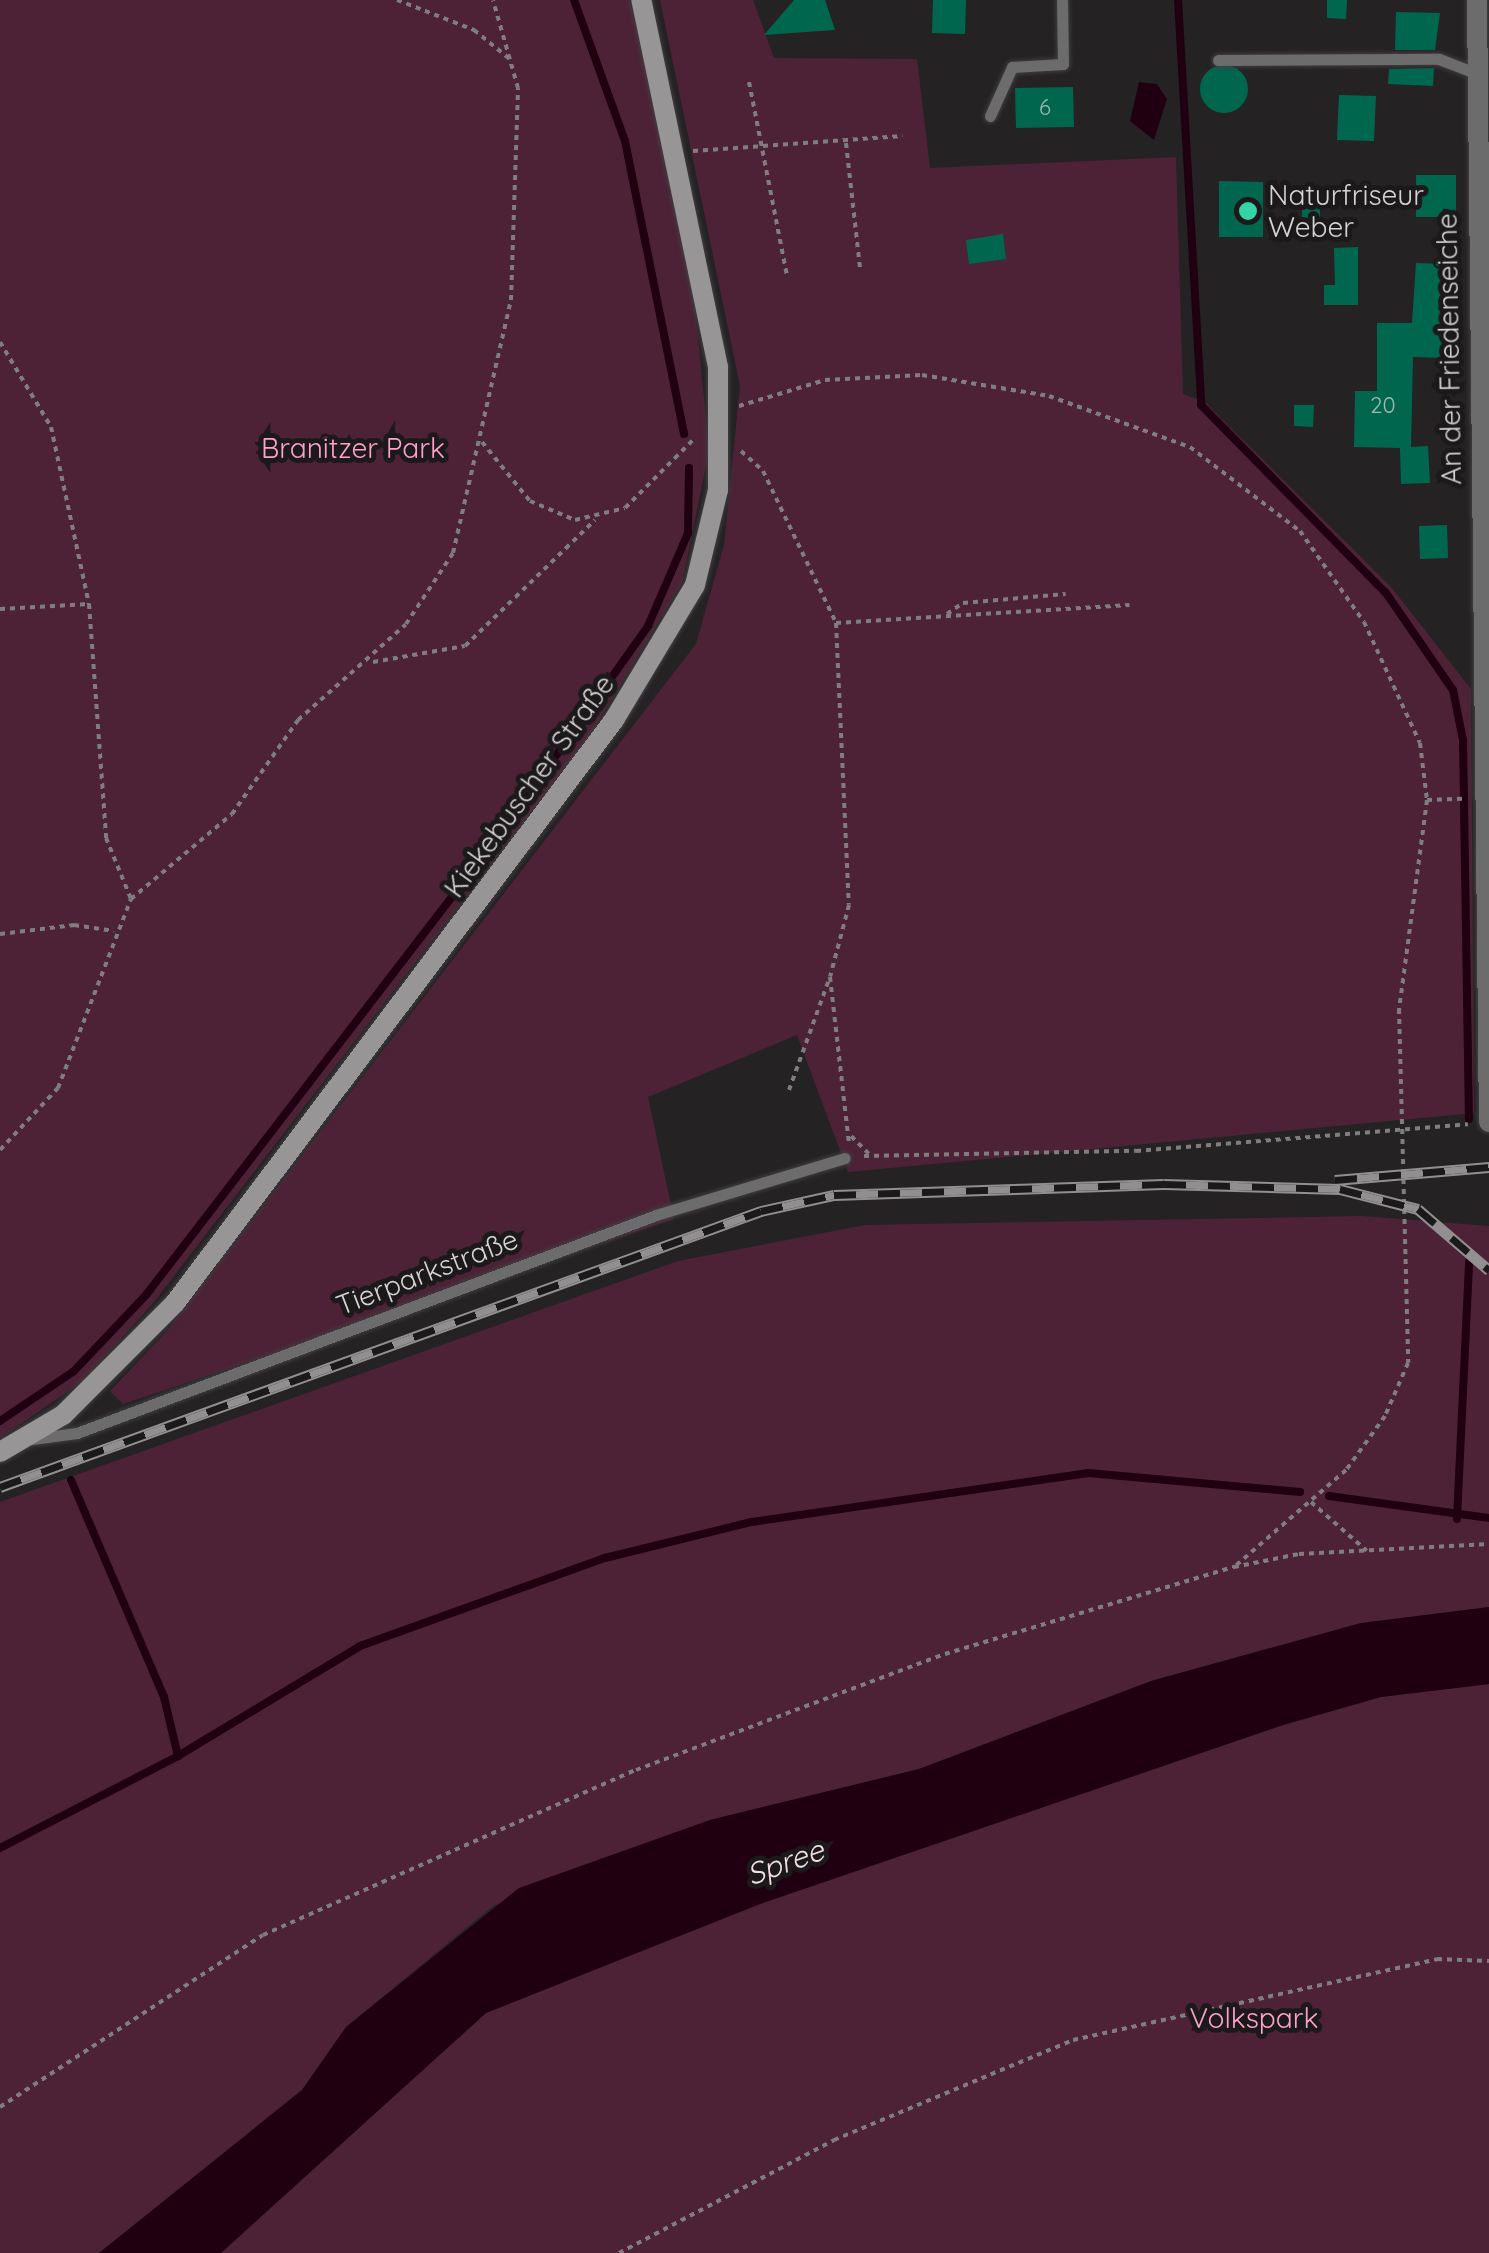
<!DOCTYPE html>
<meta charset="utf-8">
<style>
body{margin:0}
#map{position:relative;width:1489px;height:2253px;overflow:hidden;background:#252224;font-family:Quicksand,sans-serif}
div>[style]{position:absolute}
.green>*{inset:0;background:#4d2237}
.water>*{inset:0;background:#200010}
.stream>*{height:8px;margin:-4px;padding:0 4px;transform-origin:4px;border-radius:4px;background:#200010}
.building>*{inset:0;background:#00674e}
.round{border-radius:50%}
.path>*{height:4px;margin-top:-2px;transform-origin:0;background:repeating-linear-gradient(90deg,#807d7f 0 5px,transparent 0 10px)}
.roads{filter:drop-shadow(0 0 2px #413e40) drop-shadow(0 0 2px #413e40)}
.lane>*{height:11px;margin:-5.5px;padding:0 5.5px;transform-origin:5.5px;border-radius:5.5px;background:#6d6c6c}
.street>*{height:20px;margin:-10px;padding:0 10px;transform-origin:10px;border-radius:10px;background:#6d6c6c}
.secondary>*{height:20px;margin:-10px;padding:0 10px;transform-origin:10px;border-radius:10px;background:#989596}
.rail>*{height:11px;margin-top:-5.5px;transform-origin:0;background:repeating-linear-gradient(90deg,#1c191a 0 22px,#928f91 0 44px);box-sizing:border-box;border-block:2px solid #928f91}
.dots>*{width:28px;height:28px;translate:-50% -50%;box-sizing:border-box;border:5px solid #1c191a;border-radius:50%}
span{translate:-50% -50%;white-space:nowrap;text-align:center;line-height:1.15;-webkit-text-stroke:10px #1c191a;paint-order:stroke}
.number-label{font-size:22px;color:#a0b8b2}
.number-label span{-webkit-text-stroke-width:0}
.poi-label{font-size:28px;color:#d5d3d4}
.left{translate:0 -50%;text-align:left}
.street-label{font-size:28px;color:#d5d3d4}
.park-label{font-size:28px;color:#fea0cb}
.water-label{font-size:30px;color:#f2dee6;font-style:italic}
</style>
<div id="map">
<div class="green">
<i style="clip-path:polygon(0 0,630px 0,693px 285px,709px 451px,682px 583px,590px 735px,154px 1302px,83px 1381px,0 1438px)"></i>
<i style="clip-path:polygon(660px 0,753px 0,774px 58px,917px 59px,930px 168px,1176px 157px,1183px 394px,1205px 402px,1391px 587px,1471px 689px,1474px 1113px,848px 1172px,797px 1035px,648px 1097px,674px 1219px,123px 1404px,110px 1391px,166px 1332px,696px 644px,724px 545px,740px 386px)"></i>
<i style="clip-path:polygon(1362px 1216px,1489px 1226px,1489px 1607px,1361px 1623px,1151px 1681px,919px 1769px,710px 1820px,493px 1906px,346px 2027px,302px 2090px,99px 2253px,0 2253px,0 1502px,678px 1261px,865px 1225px)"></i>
<i style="clip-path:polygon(1489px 1684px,1489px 2253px,221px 2253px,486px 2013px,760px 1904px,1283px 1725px,1381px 1697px)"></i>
</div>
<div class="water">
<i style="clip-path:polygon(1139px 82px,1157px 84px,1167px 99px,1154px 140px,1130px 121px)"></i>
<i style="clip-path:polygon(1489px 1607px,1489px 1684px,1381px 1697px,1283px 1725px,760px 1904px,486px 2013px,221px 2253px,99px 2253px,302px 2090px,346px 2027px,519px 1888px,710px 1820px,919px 1769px,1151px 1681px,1361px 1623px)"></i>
</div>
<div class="stream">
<i style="left:574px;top:0;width:150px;rotate:70.1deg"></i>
<i style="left:625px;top:141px;width:299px;rotate:78.6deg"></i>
<i style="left:1178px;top:0;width:406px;rotate:86.7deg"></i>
<i style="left:1201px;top:405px;width:264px;rotate:45.5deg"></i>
<i style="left:1386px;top:593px;width:118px;rotate:55.4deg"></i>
<i style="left:1453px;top:690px;width:51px;rotate:78.7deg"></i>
<i style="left:1463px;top:740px;width:379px;rotate:89.1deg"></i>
<i style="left:0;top:1421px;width:89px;rotate:-34deg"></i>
<i style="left:74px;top:1371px;width:105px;rotate:-46.5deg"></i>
<i style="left:146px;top:1295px;width:583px;rotate:-52.46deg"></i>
<i style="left:501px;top:833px;width:254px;rotate:-54.6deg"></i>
<i style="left:648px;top:626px;width:101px;rotate:-66.7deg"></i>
<i style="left:688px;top:533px;width:65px;rotate:-89.1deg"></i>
<i style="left:71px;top:1480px;width:236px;rotate:66.8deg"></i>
<i style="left:164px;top:1697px;width:61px;rotate:76.7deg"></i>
<i style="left:1329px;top:1496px;width:162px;rotate:7.8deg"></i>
<i style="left:1457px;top:1519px;width:258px;rotate:-87.3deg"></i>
<i style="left:0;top:1848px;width:200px;rotate:-27.3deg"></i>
<i style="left:178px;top:1756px;width:213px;rotate:-31.1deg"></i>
<i style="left:360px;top:1646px;width:260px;rotate:-19.8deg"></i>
<i style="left:605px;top:1558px;width:151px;rotate:-13.8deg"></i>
<i style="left:752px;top:1522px;width:340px;rotate:-8.3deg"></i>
<i style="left:1088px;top:1473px;width:213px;rotate:5.1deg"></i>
</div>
<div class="building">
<i style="clip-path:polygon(794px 0,825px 0,835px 30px,764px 35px)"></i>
<i style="clip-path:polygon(933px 0,966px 0,965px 34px,932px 33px)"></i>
<i style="clip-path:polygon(1327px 0,1347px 0,1346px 19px,1327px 18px)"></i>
<i style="clip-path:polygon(1396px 12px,1440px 13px,1435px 50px,1395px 50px)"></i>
<i class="round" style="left:1200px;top:65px;width:48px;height:48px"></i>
<i style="clip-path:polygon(1434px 68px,1433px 86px,1388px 84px,1389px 69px)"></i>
<i style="clip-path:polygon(1073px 87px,1074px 127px,1016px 128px,1015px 88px)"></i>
<i style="clip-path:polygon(1339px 95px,1376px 96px,1374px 141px,1337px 140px)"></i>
<i style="clip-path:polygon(1416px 175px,1456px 175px,1456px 217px,1416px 217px)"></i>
<i style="clip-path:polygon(1219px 181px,1263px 182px,1263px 237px,1219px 237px)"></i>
<i style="clip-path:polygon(1302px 192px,1320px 192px,1320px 221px,1302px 221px)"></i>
<i style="clip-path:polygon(1003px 234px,1006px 259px,969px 264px,966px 240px)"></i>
<i style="clip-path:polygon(1358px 247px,1358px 305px,1324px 305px,1324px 285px,1335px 285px,1334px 248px)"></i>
<i style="clip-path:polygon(1416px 263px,1445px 264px,1443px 358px,1413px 357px,1411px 447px,1428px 446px,1430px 483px,1401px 484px,1400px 448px,1354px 447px,1355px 391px,1377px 391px,1377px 323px,1412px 323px)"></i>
<i style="clip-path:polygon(1294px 405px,1314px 405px,1313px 427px,1294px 426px)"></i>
<i style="clip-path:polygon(1447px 525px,1448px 558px,1420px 559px,1419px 526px)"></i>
</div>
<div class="path">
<i style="left:397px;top:0;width:83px;rotate:21.3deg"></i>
<i style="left:474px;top:30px;width:48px;rotate:39deg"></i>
<i style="left:749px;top:82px;width:198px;rotate:78.9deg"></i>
<i style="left:846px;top:143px;width:125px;rotate:83.6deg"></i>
<i style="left:693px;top:151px;width:210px;rotate:-4.1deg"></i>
<i style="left:0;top:342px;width:99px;rotate:59deg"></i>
<i style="left:51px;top:427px;width:181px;rotate:77.9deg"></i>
<i style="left:89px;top:604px;width:235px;rotate:85.8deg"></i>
<i style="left:106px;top:838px;width:66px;rotate:67.7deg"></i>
<i style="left:739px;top:406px;width:90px;rotate:-16.8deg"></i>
<i style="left:825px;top:380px;width:97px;rotate:-3deg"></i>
<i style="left:922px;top:375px;width:129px;rotate:9.4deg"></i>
<i style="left:1049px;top:396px;width:150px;rotate:19.9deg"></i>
<i style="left:1190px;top:447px;width:138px;rotate:37.4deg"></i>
<i style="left:1300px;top:531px;width:111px;rotate:54.9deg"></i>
<i style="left:1364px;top:622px;width:133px;rotate:65.2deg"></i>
<i style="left:1420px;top:743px;width:57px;rotate:83deg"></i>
<i style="left:1427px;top:800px;width:211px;rotate:97.6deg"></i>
<i style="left:1399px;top:1009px;width:354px;rotate:88.5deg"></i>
<i style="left:1408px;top:1363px;width:58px;rotate:113.5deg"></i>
<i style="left:1385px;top:1416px;width:67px;rotate:125.8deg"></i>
<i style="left:1346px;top:1470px;width:148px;rotate:139.1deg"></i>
<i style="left:482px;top:442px;width:76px;rotate:50.9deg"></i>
<i style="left:530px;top:501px;width:49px;rotate:22.9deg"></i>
<i style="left:575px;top:520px;width:51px;rotate:-13.5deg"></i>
<i style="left:625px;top:508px;width:98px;rotate:-45deg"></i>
<i style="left:741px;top:451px;width:30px;rotate:42deg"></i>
<i style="left:763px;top:471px;width:169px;rotate:64.3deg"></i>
<i style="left:836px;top:623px;width:282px;rotate:87.4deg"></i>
<i style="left:849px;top:905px;width:74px;rotate:104.8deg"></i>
<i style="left:830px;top:977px;width:168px;rotate:83.5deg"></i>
<i style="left:0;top:609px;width:89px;rotate:-3.2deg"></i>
<i style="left:947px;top:614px;width:19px;rotate:-35deg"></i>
<i style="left:963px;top:603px;width:103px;rotate:-5deg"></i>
<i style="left:836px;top:623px;width:294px;rotate:-3.5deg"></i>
<i style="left:373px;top:662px;width:93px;rotate:-9.9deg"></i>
<i style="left:465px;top:646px;width:181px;rotate:-44.1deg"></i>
<i style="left:1427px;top:800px;width:35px;rotate:-2deg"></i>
<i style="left:0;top:934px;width:75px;rotate:-6.9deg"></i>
<i style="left:74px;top:925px;width:40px;rotate:8.5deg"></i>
<i style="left:789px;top:1090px;width:120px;rotate:-70.1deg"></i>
<i style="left:851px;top:1136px;width:25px;rotate:45deg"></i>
<i style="left:0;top:1150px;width:85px;rotate:-46.9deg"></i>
<i style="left:58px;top:1088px;width:203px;rotate:-68.9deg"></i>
<i style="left:131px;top:899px;width:132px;rotate:-40.1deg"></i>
<i style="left:232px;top:814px;width:115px;rotate:-54.9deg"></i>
<i style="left:298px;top:720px;width:144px;rotate:-41.6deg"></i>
<i style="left:406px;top:624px;width:85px;rotate:-56.5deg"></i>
<i style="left:453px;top:553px;width:260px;rotate:-77.1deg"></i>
<i style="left:511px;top:300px;width:212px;rotate:-88.1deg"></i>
<i style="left:518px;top:88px;width:91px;rotate:-105.9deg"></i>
<i style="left:864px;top:1156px;width:272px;rotate:-1.1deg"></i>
<i style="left:1136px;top:1151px;width:333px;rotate:-4.6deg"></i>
<i style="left:1311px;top:1502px;width:74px;rotate:41.2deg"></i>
<i style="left:0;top:2107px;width:314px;rotate:-33.2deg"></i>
<i style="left:263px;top:1935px;width:408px;rotate:-23.9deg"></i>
<i style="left:636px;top:1770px;width:330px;rotate:-20.6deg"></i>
<i style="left:945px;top:1654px;width:302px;rotate:-16.8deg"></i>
<i style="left:1234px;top:1567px;width:66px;rotate:-11.3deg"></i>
<i style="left:1299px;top:1554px;width:190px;rotate:-3deg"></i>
<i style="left:619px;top:2253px;width:243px;rotate:-27.7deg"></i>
<i style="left:834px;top:2140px;width:259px;rotate:-22.7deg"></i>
<i style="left:1073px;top:2040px;width:373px;rotate:-12.5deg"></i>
<i style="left:1437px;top:1959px;width:52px;rotate:2.2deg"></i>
</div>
<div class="roads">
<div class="lane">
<i style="left:1218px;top:60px;width:221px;rotate:-0.3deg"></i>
<i style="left:1439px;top:59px;width:40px;rotate:21deg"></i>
<i style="left:990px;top:116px;width:54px;rotate:-65.8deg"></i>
<i style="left:1012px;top:67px;width:51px;rotate:-3.4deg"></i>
<i style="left:1063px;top:64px;width:64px;rotate:-90.9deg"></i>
<i style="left:32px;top:1439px;width:45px;rotate:-7.6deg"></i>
<i style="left:77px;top:1433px;width:619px;rotate:-20.63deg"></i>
<i style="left:656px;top:1215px;width:197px;rotate:-16.8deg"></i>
</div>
<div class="street">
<i style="left:1477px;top:0;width:1122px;rotate:89.39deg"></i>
</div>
<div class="secondary">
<i style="left:0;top:1452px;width:73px;rotate:-30.4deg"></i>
<i style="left:63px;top:1415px;width:158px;rotate:-45deg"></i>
<i style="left:175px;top:1303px;width:730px;rotate:-53.02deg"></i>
<i style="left:614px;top:720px;width:157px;rotate:-59deg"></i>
<i style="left:695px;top:585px;width:98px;rotate:-76.4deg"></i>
<i style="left:718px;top:490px;width:123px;rotate:-90deg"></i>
<i style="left:718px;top:367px;width:375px;rotate:-101.8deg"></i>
</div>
</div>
<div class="rail">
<i style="left:1335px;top:1180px;width:155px;rotate:-4.8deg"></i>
<i style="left:0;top:1487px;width:810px;rotate:-19.93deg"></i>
<i style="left:761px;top:1211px;width:75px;rotate:-12.4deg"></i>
<i style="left:834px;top:1195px;width:330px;rotate:-1.9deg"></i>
<i style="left:1164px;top:1184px;width:176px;rotate:1.6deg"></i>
<i style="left:1340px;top:1189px;width:81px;rotate:14.4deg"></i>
<i style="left:1418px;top:1209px;width:94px;rotate:40.7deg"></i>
</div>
<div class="dots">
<i style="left:1248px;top:211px;background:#35d4a7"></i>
</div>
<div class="number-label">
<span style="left:1045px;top:108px">6</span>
<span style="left:1383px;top:406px">20</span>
</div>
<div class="poi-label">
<span class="left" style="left:1268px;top:211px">Naturfriseur<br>Weber</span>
</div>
<div class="street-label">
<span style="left:1449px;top:349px;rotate:-91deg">An der Friedenseiche</span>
<span style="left:529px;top:786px;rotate:-54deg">Kiekebuscher Straße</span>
<span style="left:427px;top:1272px;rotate:-21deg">Tierparkstraße</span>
</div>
<div class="park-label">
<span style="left:353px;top:448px">Branitzer Park</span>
<span style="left:1254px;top:2018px">Volkspark</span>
</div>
<div class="water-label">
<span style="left:785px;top:1862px;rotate:-20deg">Spree</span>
</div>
</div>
